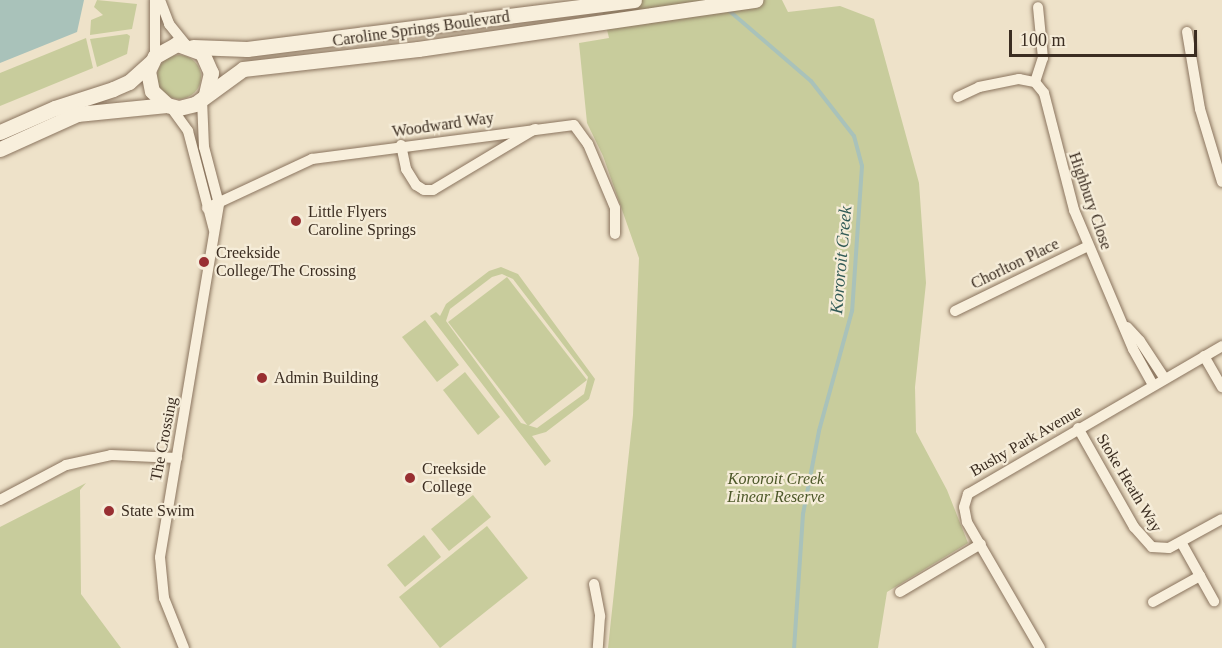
<!DOCTYPE html>
<style>
body{margin:0}
#map{position:relative;width:1222px;height:648px;overflow:hidden;background:#eee2c9;font-family:Georgia,serif}
div>[style]{position:absolute}
.green>*{inset:0;background:#c8cc9c}
.round{border-radius:50%}
.water>*{inset:0;background:#a9c2ba}
.stream>*{height:4px;margin:-2px;padding:0 2px;transform-origin:2px;border-radius:2px;background:#a9c2ba}
.roads{filter:drop-shadow(0 0 2px #8a745e) drop-shadow(0 0 2px #8a745e)}
.street>*{height:10px;margin:-5px;padding:0 5px;transform-origin:5px;border-radius:5px;background:#f8efdc}
.secondary>*{height:15px;margin:-7.5px;padding:0 7.5px;transform-origin:7.5px;border-radius:7.5px;background:#f8efdc}
.dots>*{width:16px;height:16px;translate:-50% -50%;box-sizing:border-box;border:3px solid #f5ecd8;border-radius:50%}
span{translate:-50% -50%;white-space:nowrap;text-align:center;line-height:1.15;-webkit-text-stroke:4.5px #f5ecd8;paint-order:stroke}
.street-label{font-size:16px;color:#3b2d21}
.poi-label{font-size:16px;color:#3b2d21}
.left{translate:0 -50%;text-align:left}
.park-label{font-size:16px;color:#4c5728;font-style:italic}
.water-label{font-size:18px;color:#315a56;font-style:italic}
.scale{position:absolute;left:1009px;top:30px;width:188px;height:27px;box-sizing:border-box;border:3px solid #3b2d21;border-top:0;padding-left:8px;font-size:18px;line-height:21px;white-space:nowrap;color:#3b2d21;-webkit-text-stroke:4px #f5ecd8;paint-order:stroke}
</style>
<div id="map">
<div class="green">
<i style="clip-path:polygon(97px 0,137px 4px,132px 29px,90px 35px,91px 20px,103px 15px,94px 7px)"></i>
<i style="clip-path:polygon(600px 0,782px 0,788px 12px,840px 6px,874px 19px,919px 183px,926px 283px,915px 387px,916px 432px,947px 490px,968px 543px,887px 592px,878px 648px,608px 648px,633px 415px,639px 258px,603px 156px,587px 123px,579px 43px,609px 38px)"></i>
<i style="clip-path:polygon(127px 34px,130px 36px,127px 54px,97px 67px,90px 39px)"></i>
<i style="clip-path:polygon(86px 38px,93px 68px,0 106px,0 73px)"></i>
<i class="round" style="left:157px;top:55px;width:44px;height:44px"></i>
<i style="clip-path:polygon(evenodd,501px 267px,518px 274px,595px 379px,589px 399px,546px 432px,532px 436px,551px 461px,545px 466px,430px 316px,436px 312px,440px 316px,446px 304px,489px 271px,501px 267px,502px 274px,513px 279px,588px 377px,584px 394px,537px 428px,521px 423px,446px 321px,450px 309px,492px 277px,502px 274px)"></i>
<i style="clip-path:polygon(507px 277px,587px 380px,528px 426px,448px 322px)"></i>
<i style="clip-path:polygon(425px 320px,459px 365px,437px 382px,402px 337px)"></i>
<i style="clip-path:polygon(465px 372px,500px 417px,478px 435px,443px 390px)"></i>
<i style="clip-path:polygon(86px 483px,80px 490px,81px 594px,121px 648px,0 648px,0 527px)"></i>
<i style="clip-path:polygon(473px 495px,491px 517px,449px 551px,431px 529px)"></i>
<i style="clip-path:polygon(487px 526px,528px 578px,440px 648px,399px 597px)"></i>
<i style="clip-path:polygon(424px 535px,441px 557px,405px 587px,387px 565px)"></i>
</div>
<div class="water">
<i style="clip-path:polygon(0 0,84px 0,77px 32px,0 63px)"></i>
</div>
<div class="stream">
<i style="left:726px;top:8px;width:112px;rotate:40.7deg"></i>
<i style="left:811px;top:81px;width:70px;rotate:52deg"></i>
<i style="left:854px;top:136px;width:31px;rotate:75deg"></i>
<i style="left:862px;top:166px;width:145px;rotate:93.9deg"></i>
<i style="left:852px;top:311px;width:124px;rotate:105.4deg"></i>
<i style="left:819px;top:431px;width:85px;rotate:100.9deg"></i>
<i style="left:803px;top:514px;width:134px;rotate:93.8deg"></i>
</div>
<div class="roads">
<div class="street">
<i style="left:160px;top:0;width:26px;rotate:69deg"></i>
<i style="left:169px;top:24px;width:27px;rotate:51deg"></i>
<i style="left:1187px;top:32px;width:78px;rotate:80.4deg"></i>
<i style="left:1200px;top:109px;width:76px;rotate:73.2deg"></i>
<i style="left:155px;top:56px;width:56px;rotate:-90deg"></i>
<i style="left:1035px;top:82px;width:25px;rotate:-72deg"></i>
<i style="left:1043px;top:58px;width:51px;rotate:-95.6deg"></i>
<i style="left:958px;top:97px;width:23px;rotate:-25deg"></i>
<i style="left:979px;top:87px;width:41px;rotate:-11.3deg"></i>
<i style="left:1019px;top:79px;width:16px;rotate:11deg"></i>
<i style="left:1035px;top:82px;width:14px;rotate:51deg"></i>
<i style="left:1044px;top:93px;width:121px;rotate:75.6deg"></i>
<i style="left:1074px;top:210px;width:151px;rotate:67deg"></i>
<i style="left:1133px;top:349px;width:41px;rotate:60.9deg"></i>
<i style="left:170px;top:106px;width:31px;rotate:54deg"></i>
<i style="left:188px;top:131px;width:102px;rotate:75.3deg"></i>
<i style="left:401px;top:145px;width:25px;rotate:78deg"></i>
<i style="left:406px;top:169px;width:19px;rotate:58deg"></i>
<i style="left:416px;top:185px;width:9px;rotate:32deg"></i>
<i style="left:424px;top:190px;width:9px"></i>
<i style="left:433px;top:190px;width:119px;rotate:-30.9deg"></i>
<i style="left:207px;top:208px;width:116px;rotate:-25deg"></i>
<i style="left:312px;top:159px;width:264px;rotate:-7.4deg"></i>
<i style="left:574px;top:125px;width:24px;rotate:54deg"></i>
<i style="left:588px;top:144px;width:69px;rotate:67.1deg"></i>
<i style="left:615px;top:208px;width:26px;rotate:90deg"></i>
<i style="left:955px;top:311px;width:148px;rotate:-26deg"></i>
<i style="left:1127px;top:327px;width:19px;rotate:47deg"></i>
<i style="left:1140px;top:341px;width:45px;rotate:56.7deg"></i>
<i style="left:1204px;top:356px;width:36px;rotate:60deg"></i>
<i style="left:1078px;top:428px;width:114px;rotate:60.5deg"></i>
<i style="left:1134px;top:527px;width:27px;rotate:48deg"></i>
<i style="left:1152px;top:547px;width:17px;rotate:3deg"></i>
<i style="left:1169px;top:548px;width:60px;rotate:-28.7deg"></i>
<i style="left:0;top:500px;width:75px;rotate:-27.9deg"></i>
<i style="left:66px;top:465px;width:46px;rotate:-12.5deg"></i>
<i style="left:111px;top:455px;width:66px;rotate:2.6deg"></i>
<i style="left:1181px;top:542px;width:68px;rotate:60.8deg"></i>
<i style="left:594px;top:584px;width:33px;rotate:79deg"></i>
<i style="left:600px;top:616px;width:32px;rotate:94deg"></i>
<i style="left:900px;top:592px;width:94px;rotate:-30.7deg"></i>
<i style="left:1153px;top:602px;width:54px;rotate:-29deg"></i>
<i style="left:184px;top:648px;width:54px;rotate:-111.8deg"></i>
<i style="left:164px;top:598px;width:41px;rotate:-95.6deg"></i>
<i style="left:160px;top:557px;width:358px;rotate:-80.5deg"></i>
<i style="left:219px;top:204px;width:59px;rotate:-104.7deg"></i>
<i style="left:204px;top:147px;width:48px;rotate:-92.4deg"></i>
<i style="left:1040px;top:648px;width:146px;rotate:-120.1deg"></i>
<i style="left:967px;top:522px;width:15px;rotate:-101deg"></i>
<i style="left:964px;top:507px;width:14px;rotate:-73deg"></i>
<i style="left:968px;top:494px;width:294px;rotate:-30.2deg"></i>
</div>
<div class="secondary">
<i style="left:193px;top:47px;width:54px;rotate:2.1deg"></i>
<i style="left:247px;top:49px;width:390px;rotate:-7.2deg"></i>
<i style="left:206px;top:94px;width:22px;rotate:-77deg"></i>
<i style="left:211px;top:73px;width:22px;rotate:-114deg"></i>
<i style="left:202px;top:53px;width:27px;rotate:-160deg"></i>
<i style="left:177px;top:44px;width:25px;rotate:151deg"></i>
<i style="left:155px;top:56px;width:17px;rotate:115deg"></i>
<i style="left:148px;top:71px;width:20px;rotate:79deg"></i>
<i style="left:152px;top:91px;width:21px;rotate:43deg"></i>
<i style="left:167px;top:105px;width:12px;rotate:14deg"></i>
<i style="left:179px;top:108px;width:16px;rotate:-14deg"></i>
<i style="left:195px;top:104px;width:59px;rotate:-36.1deg"></i>
<i style="left:243px;top:69px;width:176px;rotate:-6.5deg"></i>
<i style="left:418px;top:49px;width:341px;rotate:-8.3deg"></i>
<i style="left:0;top:132px;width:60px;rotate:-23.6deg"></i>
<i style="left:55px;top:108px;width:61px;rotate:-18.1deg"></i>
<i style="left:113px;top:89px;width:17px;rotate:-24deg"></i>
<i style="left:129px;top:82px;width:31px;rotate:-42deg"></i>
<i style="left:0;top:149px;width:85px;rotate:-24.4deg"></i>
<i style="left:77px;top:114px;width:90px;rotate:-5.7deg"></i>
</div>
</div>
<div class="dots">
<i style="left:296px;top:221px;background:#982f32"></i>
<i style="left:204px;top:262px;background:#982f32"></i>
<i style="left:262px;top:378px;background:#982f32"></i>
<i style="left:410px;top:478px;background:#982f32"></i>
<i style="left:109px;top:511px;background:#982f32"></i>
</div>
<div class="street-label">
<span style="left:421px;top:29px;rotate:-8deg">Caroline Springs Boulevard</span>
<span style="left:443px;top:125px;rotate:-8deg">Woodward Way</span>
<span style="left:1090px;top:201px;rotate:71deg">Highbury Close</span>
<span style="left:1015px;top:264px;rotate:-26deg">Chorlton Place</span>
<span style="left:164px;top:439px;rotate:-79deg">The Crossing</span>
<span style="left:1026px;top:441px;rotate:-30deg">Bushy Park Avenue</span>
<span style="left:1129px;top:483px;rotate:59deg">Stoke Heath Way</span>
</div>
<div class="poi-label">
<span class="left" style="left:308px;top:221px">Little Flyers<br>Caroline Springs</span>
<span class="left" style="left:216px;top:262px">Creekside<br>College/The Crossing</span>
<span class="left" style="left:274px;top:378px">Admin Building</span>
<span class="left" style="left:422px;top:478px">Creekside<br>College</span>
<span class="left" style="left:121px;top:511px">State Swim</span>
</div>
<div class="park-label">
<span style="left:776px;top:488px">Kororoit Creek<br>Linear Reserve</span>
</div>
<div class="water-label">
<span style="left:841px;top:260px;rotate:-85deg">Kororoit Creek</span>
</div>
<div class="scale">100 m</div>
</div>
